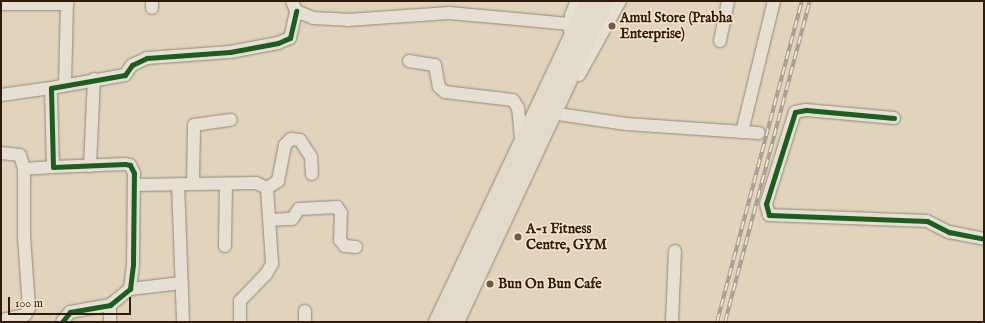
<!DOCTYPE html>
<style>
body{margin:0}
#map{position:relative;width:985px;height:323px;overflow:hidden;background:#e1d4bd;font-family:"IM FELL English",serif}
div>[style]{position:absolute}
.roads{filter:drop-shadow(0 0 1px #918879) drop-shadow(0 0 1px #918879)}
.minor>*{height:12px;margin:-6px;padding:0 6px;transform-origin:6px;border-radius:6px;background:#e6dfd4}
.highway>*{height:18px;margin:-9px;padding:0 9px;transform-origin:9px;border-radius:9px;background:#e2dacd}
.rail>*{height:4px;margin-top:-2px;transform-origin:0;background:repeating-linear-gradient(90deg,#f5e5ca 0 8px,#a39c92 0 16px);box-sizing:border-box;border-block:1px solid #a39c92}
.cycleway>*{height:5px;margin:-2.5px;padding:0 2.5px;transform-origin:2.5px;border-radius:2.5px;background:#1b5e20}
.dots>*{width:11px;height:11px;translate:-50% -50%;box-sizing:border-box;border:2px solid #f5e5ca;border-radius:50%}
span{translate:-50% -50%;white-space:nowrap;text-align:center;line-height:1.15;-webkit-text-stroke:3px #f5e5ca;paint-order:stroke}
.poi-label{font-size:14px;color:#2e1b0a;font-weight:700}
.left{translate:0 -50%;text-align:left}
.frame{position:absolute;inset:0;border:2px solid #2e1b0a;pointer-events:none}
.scale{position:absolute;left:8px;top:297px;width:123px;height:18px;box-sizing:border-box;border:2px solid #2e1b0a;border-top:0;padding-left:5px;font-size:12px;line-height:14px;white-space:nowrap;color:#2e1b0a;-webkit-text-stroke:3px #f5e5ca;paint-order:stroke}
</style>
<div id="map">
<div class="roads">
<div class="minor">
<i style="left:152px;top:1px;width:7px;rotate:90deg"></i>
<i style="left:292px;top:1px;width:11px;rotate:68deg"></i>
<i style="left:296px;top:11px;width:18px;rotate:22deg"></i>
<i style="left:313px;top:18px;width:35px;rotate:3deg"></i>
<i style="left:348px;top:20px;width:101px;rotate:-4deg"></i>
<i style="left:449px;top:13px;width:121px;rotate:5.2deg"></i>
<i style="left:1px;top:4px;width:66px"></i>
<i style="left:67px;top:4px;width:3px;rotate:-72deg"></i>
<i style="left:570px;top:31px;width:16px;rotate:-86deg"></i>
<i style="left:571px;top:15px;width:15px;rotate:-67deg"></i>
<i style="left:720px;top:41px;width:41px;rotate:-78.7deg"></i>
<i style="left:409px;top:61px;width:26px;rotate:9deg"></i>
<i style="left:435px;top:65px;width:22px;rotate:80deg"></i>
<i style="left:439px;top:87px;width:8px;rotate:40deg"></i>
<i style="left:445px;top:92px;width:68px;rotate:6.7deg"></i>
<i style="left:513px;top:100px;width:9px;rotate:58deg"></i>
<i style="left:518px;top:108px;width:36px;rotate:84deg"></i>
<i style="left:579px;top:75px;width:85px;rotate:-61deg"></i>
<i style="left:65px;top:85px;width:81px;rotate:-88.6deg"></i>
<i style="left:1px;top:95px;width:50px;rotate:-8deg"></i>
<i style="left:551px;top:113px;width:76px;rotate:8.3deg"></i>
<i style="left:626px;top:124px;width:133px;rotate:3.9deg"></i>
<i style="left:894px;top:118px;width:88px;rotate:-174.8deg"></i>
<i style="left:806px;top:110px;width:11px;rotate:170deg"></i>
<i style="left:795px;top:112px;width:96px;rotate:107.5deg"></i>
<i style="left:766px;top:204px;width:11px;rotate:75deg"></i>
<i style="left:769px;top:215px;width:158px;rotate:2.2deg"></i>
<i style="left:927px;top:221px;width:25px;rotate:27deg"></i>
<i style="left:949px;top:232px;width:36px;rotate:11deg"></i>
<i style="left:742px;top:132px;width:135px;rotate:-76.3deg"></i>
<i style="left:1px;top:153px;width:19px;rotate:6deg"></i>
<i style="left:20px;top:155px;width:15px;rotate:74deg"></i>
<i style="left:90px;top:166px;width:87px;rotate:-87.4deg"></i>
<i style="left:178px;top:184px;width:138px;rotate:87.9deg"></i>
<i style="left:193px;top:184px;width:59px;rotate:-89deg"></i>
<i style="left:194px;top:125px;width:37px;rotate:-8deg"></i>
<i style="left:134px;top:185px;width:122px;rotate:-0.9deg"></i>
<i style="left:256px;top:183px;width:12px;rotate:24deg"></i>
<i style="left:267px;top:188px;width:76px;rotate:86.2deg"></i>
<i style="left:272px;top:264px;width:12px;rotate:121deg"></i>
<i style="left:266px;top:274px;width:37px;rotate:134deg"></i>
<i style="left:240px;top:301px;width:21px;rotate:90deg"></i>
<i style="left:267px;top:188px;width:13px;rotate:-32deg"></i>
<i style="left:278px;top:181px;width:37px;rotate:-79deg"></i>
<i style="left:285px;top:145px;width:8px;rotate:-45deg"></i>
<i style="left:291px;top:139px;width:9px;rotate:6deg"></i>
<i style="left:300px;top:140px;width:20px;rotate:57deg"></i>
<i style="left:311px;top:157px;width:17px;rotate:87deg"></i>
<i style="left:270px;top:220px;width:22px;rotate:-3deg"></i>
<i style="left:292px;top:219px;width:12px;rotate:-55deg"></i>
<i style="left:299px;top:209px;width:38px;rotate:-3deg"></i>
<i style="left:337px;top:207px;width:7px;rotate:56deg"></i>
<i style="left:341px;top:213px;width:27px;rotate:92deg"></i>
<i style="left:340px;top:240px;width:8px;rotate:50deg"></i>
<i style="left:345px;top:246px;width:11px;rotate:5deg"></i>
<i style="left:225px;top:246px;width:62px;rotate:-89.1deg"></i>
<i style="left:130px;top:289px;width:52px;rotate:-6.6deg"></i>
<i style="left:110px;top:305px;width:17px;rotate:90deg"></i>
<i style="left:1px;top:320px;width:25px;rotate:-12deg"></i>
<i style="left:25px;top:315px;width:8px;rotate:-60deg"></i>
<i style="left:29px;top:308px;width:71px;rotate:-94deg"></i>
<i style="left:24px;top:237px;width:68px;rotate:-90deg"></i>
<i style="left:24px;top:169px;width:29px;rotate:-4deg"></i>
<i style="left:62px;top:322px;width:13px;rotate:-51deg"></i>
<i style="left:70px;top:312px;width:41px;rotate:-9.9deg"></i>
<i style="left:110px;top:305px;width:26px;rotate:-39deg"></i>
<i style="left:130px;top:289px;width:25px;rotate:-83deg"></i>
<i style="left:133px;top:264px;width:91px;rotate:-89.4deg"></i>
<i style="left:134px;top:173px;width:9px;rotate:-117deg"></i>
<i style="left:130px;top:165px;width:5px;rotate:-169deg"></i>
<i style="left:125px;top:164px;width:72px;rotate:177.6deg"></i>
<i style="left:53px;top:167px;width:79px;rotate:-91.5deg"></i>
<i style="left:51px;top:88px;width:75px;rotate:-10deg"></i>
<i style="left:125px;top:75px;width:12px;rotate:-55deg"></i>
<i style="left:132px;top:65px;width:17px;rotate:-25deg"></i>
<i style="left:147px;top:58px;width:83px;rotate:-4.1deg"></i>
<i style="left:230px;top:52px;width:49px;rotate:-10.6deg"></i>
<i style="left:278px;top:43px;width:13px;rotate:-23deg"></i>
<i style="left:290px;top:38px;width:28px;rotate:-77deg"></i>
<i style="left:305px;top:322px;width:11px;rotate:-90deg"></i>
<i style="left:672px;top:322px;width:71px;rotate:-87.6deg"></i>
</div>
<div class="highway">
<i style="left:438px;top:322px;width:355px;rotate:-64.7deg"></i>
<i style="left:455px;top:322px;width:354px;rotate:-65deg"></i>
</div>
</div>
<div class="rail">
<i style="left:717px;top:322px;width:332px;rotate:-75.2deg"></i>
<i style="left:725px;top:322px;width:332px;rotate:-75.2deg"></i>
</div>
<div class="cycleway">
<i style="left:894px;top:118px;width:88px;rotate:-174.8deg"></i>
<i style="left:806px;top:110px;width:11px;rotate:170deg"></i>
<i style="left:795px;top:112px;width:96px;rotate:107.5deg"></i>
<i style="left:766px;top:204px;width:11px;rotate:75deg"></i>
<i style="left:769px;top:215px;width:158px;rotate:2.2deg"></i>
<i style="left:927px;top:221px;width:25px;rotate:27deg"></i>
<i style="left:949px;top:232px;width:36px;rotate:11deg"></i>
<i style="left:62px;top:322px;width:13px;rotate:-51deg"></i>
<i style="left:70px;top:312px;width:41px;rotate:-9.9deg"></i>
<i style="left:110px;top:305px;width:26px;rotate:-39deg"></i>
<i style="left:130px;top:289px;width:25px;rotate:-83deg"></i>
<i style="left:133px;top:264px;width:91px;rotate:-89.4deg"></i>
<i style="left:134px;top:173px;width:9px;rotate:-117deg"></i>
<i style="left:130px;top:165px;width:5px;rotate:-169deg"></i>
<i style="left:125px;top:164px;width:72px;rotate:177.6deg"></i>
<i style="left:53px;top:167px;width:79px;rotate:-91.5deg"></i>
<i style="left:51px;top:88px;width:75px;rotate:-10deg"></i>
<i style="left:125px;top:75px;width:12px;rotate:-55deg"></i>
<i style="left:132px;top:65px;width:17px;rotate:-25deg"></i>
<i style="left:147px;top:58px;width:83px;rotate:-4.1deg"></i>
<i style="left:230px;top:52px;width:49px;rotate:-10.6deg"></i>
<i style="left:278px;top:43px;width:13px;rotate:-23deg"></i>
<i style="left:290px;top:38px;width:28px;rotate:-77deg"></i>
</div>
<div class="dots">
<i style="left:612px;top:26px;background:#6d5c49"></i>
<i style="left:518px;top:237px;background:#6d5c49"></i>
<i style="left:490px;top:284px;background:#6d5c49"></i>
</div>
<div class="poi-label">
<span class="left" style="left:620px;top:26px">Amul Store (Prabha<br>Enterprise)</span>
<span class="left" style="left:526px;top:237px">A-1 Fitness<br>Centre, GYM</span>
<span class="left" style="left:498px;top:284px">Bun On Bun Cafe</span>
</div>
<div class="frame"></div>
<div class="scale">100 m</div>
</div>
